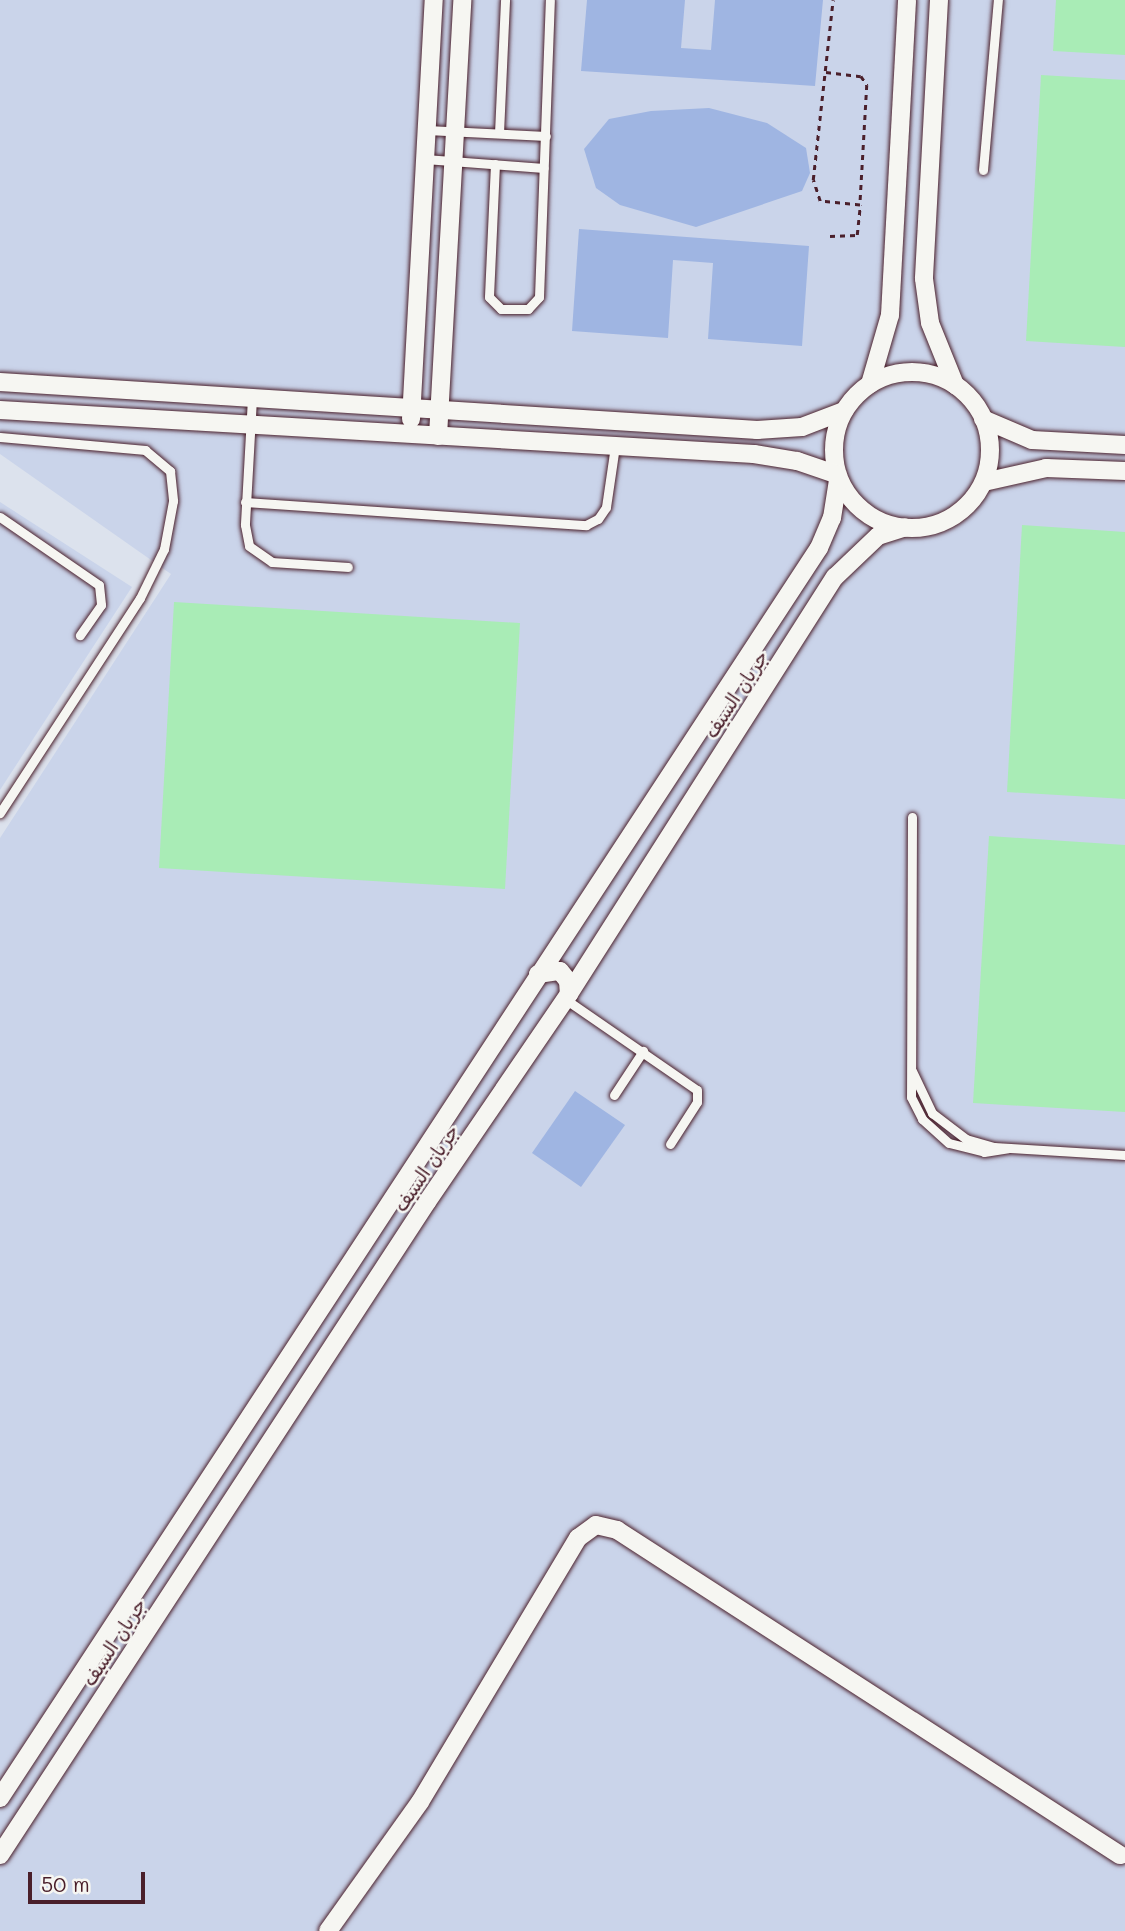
<!DOCTYPE html>
<meta charset="utf-8">
<style>
body{margin:0}
#map{position:relative;width:1125px;height:1931px;overflow:hidden;background:#dce2ed;font-family:Mali,"Playpen Sans Arabic",sans-serif}
div>[style]{position:absolute}
.built>*{inset:0;background:#cad4ea}
.green>*{inset:0;background:#a9ecb6}
.building>*{inset:0;background:#9fb5e2}
.path>*{height:2.5px;margin-top:-1.25px;transform-origin:0;background:repeating-linear-gradient(90deg,#4a1f2b 0 5px,transparent 0 10px)}
.roads{filter:drop-shadow(0 0 2px #4a1f2b) drop-shadow(0 0 2px #4a1f2b)}
.service>*{height:9px;margin:-4.5px;padding:0 4.5px;transform-origin:4.5px;border-radius:4.5px;background:#f6f6f2}
.minor>*{height:18px;margin:-9px;padding:0 9px;transform-origin:9px;border-radius:9px;background:#f6f6f2}
.minor>.ring{margin:-9px;padding:0;box-sizing:content-box;background:none;border:18px solid #f6f6f2;border-radius:50%}
span{translate:-50% -50%;white-space:nowrap;text-align:center;line-height:1.15;-webkit-text-stroke:5px #f6f6f2;paint-order:stroke}
.street-label{font-size:19px;color:#4a1f2b}
.scale{position:absolute;left:28px;top:1872px;width:117px;height:32px;box-sizing:border-box;border:4px solid #4a1f2b;border-top:0;padding-left:9px;font-size:21px;line-height:24px;white-space:nowrap;color:#4a1f2b;-webkit-text-stroke:5px #f6f6f2;paint-order:stroke}
</style>
<div id="map">
<div class="built">
<i style="clip-path:polygon(0 0,1125px 0,1125px 1931px,0 1931px,0 838px,171px 574px,0 454px)"></i>
<i style="clip-path:polygon(0 502px,132px 587px,0 790px)"></i>
</div>
<div class="green">
<i style="clip-path:polygon(1056px 0,1125px 0,1125px 55px,1053px 51px)"></i>
<i style="clip-path:polygon(1041px 75px,1125px 80px,1125px 347px,1026px 341px)"></i>
<i style="clip-path:polygon(1022px 525px,1125px 532px,1125px 799px,1007px 792px)"></i>
<i style="clip-path:polygon(174px 602px,520px 623px,505px 889px,159px 868px)"></i>
<i style="clip-path:polygon(989px 836px,1125px 845px,1125px 1112px,973px 1103px)"></i>
</div>
<div class="building">
<i style="clip-path:polygon(587px 0,685px 0,681px 48px,711px 50px,715px 0,823px 0,815px 86px,581px 71px)"></i>
<i style="clip-path:polygon(709px 108px,767px 123px,806px 148px,810px 173px,802px 191px,696px 227px,620px 205px,596px 188px,584px 149px,609px 119px,651px 111px)"></i>
<i style="clip-path:polygon(579px 229px,809px 246px,802px 346px,708px 339px,713px 263px,673px 260px,668px 338px,572px 331px)"></i>
<i style="clip-path:polygon(575px 1091px,625px 1125px,581px 1187px,532px 1153px)"></i>
</div>
<div class="path">
<i style="left:826px;top:72px;width:35px;rotate:7deg"></i>
<i style="left:861px;top:76px;width:11px;rotate:56deg"></i>
<i style="left:867px;top:85px;width:120px;rotate:93.3deg"></i>
<i style="left:860px;top:205px;width:40px;rotate:-174.3deg"></i>
<i style="left:820px;top:201px;width:22px;rotate:-108deg"></i>
<i style="left:813px;top:180px;width:181px;rotate:-83.7deg"></i>
<i style="left:830px;top:236px;width:27px;rotate:-2deg"></i>
<i style="left:857px;top:235px;width:30px;rotate:-84deg"></i>
</div>
<div class="roads">
<div class="service">
<i style="left:427px;top:130px;width:119px;rotate:2.9deg"></i>
<i style="left:499px;top:133px;width:133px;rotate:-87.4deg"></i>
<i style="left:425px;top:159px;width:119px;rotate:4.3deg"></i>
<i style="left:495px;top:164px;width:133px;rotate:92.6deg"></i>
<i style="left:489px;top:297px;width:17px;rotate:45deg"></i>
<i style="left:501px;top:309px;width:27px"></i>
<i style="left:528px;top:309px;width:16px;rotate:-47deg"></i>
<i style="left:539px;top:297px;width:297px;rotate:-87.9deg"></i>
<i style="left:983px;top:170px;width:171px;rotate:-85deg"></i>
<i style="left:252px;top:398px;width:127px;rotate:93.2deg"></i>
<i style="left:245px;top:525px;width:21px;rotate:79deg"></i>
<i style="left:249px;top:546px;width:28px;rotate:35deg"></i>
<i style="left:272px;top:562px;width:76px;rotate:3.8deg"></i>
<i style="left:0;top:437px;width:146px;rotate:5.1deg"></i>
<i style="left:145px;top:450px;width:33px;rotate:40deg"></i>
<i style="left:170px;top:471px;width:30px;rotate:84deg"></i>
<i style="left:173px;top:501px;width:49px;rotate:100.6deg"></i>
<i style="left:164px;top:549px;width:55px;rotate:116.1deg"></i>
<i style="left:140px;top:598px;width:257px;rotate:123.1deg"></i>
<i style="left:245px;top:502px;width:342px;rotate:3.9deg"></i>
<i style="left:586px;top:525px;width:13px;rotate:-27deg"></i>
<i style="left:598px;top:519px;width:14px;rotate:-56deg"></i>
<i style="left:606px;top:507px;width:62px;rotate:-81.6deg"></i>
<i style="left:0;top:517px;width:120px;rotate:34.5deg"></i>
<i style="left:99px;top:585px;width:20px;rotate:84deg"></i>
<i style="left:101px;top:605px;width:37px;rotate:125deg"></i>
<i style="left:912px;top:817px;width:280px;rotate:90.2deg"></i>
<i style="left:911px;top:1097px;width:25px;rotate:63deg"></i>
<i style="left:922px;top:1119px;width:36px;rotate:42deg"></i>
<i style="left:949px;top:1143px;width:36px;rotate:14deg"></i>
<i style="left:984px;top:1152px;width:24px;rotate:-9deg"></i>
<i style="left:565px;top:999px;width:160px;rotate:34.6deg"></i>
<i style="left:697px;top:1090px;width:12px;rotate:90deg"></i>
<i style="left:697px;top:1102px;width:50px;rotate:122.7deg"></i>
<i style="left:912px;top:1071px;width:47px;rotate:64.5deg"></i>
<i style="left:932px;top:1113px;width:43px;rotate:37.4deg"></i>
<i style="left:966px;top:1139px;width:29px;rotate:16deg"></i>
<i style="left:994px;top:1147px;width:131px;rotate:3.5deg"></i>
<i style="left:614px;top:1095px;width:53px;rotate:-56.6deg"></i>
</div>
<div class="minor">
<i style="left:939px;top:0;width:279px;rotate:93.1deg"></i>
<i style="left:924px;top:279px;width:44px;rotate:82.2deg"></i>
<i style="left:930px;top:323px;width:67px;rotate:68deg"></i>
<i class="ring" style="left:834px;top:372px;width:138px;height:138px"></i>
<i style="left:0;top:382px;width:759px;rotate:3.63deg"></i>
<i style="left:757px;top:430px;width:45px;rotate:-3.8deg"></i>
<i style="left:802px;top:427px;width:45px;rotate:-20.9deg"></i>
<i style="left:870px;top:384px;width:72px;rotate:-73.8deg"></i>
<i style="left:890px;top:315px;width:315px;rotate:-86.9deg"></i>
<i style="left:0;top:410px;width:755px;rotate:3.34deg"></i>
<i style="left:754px;top:454px;width:44px;rotate:9.2deg"></i>
<i style="left:797px;top:461px;width:43px;rotate:18.9deg"></i>
<i style="left:411px;top:419px;width:420px;rotate:-86.9deg"></i>
<i style="left:983px;top:419px;width:53px;rotate:23.2deg"></i>
<i style="left:1032px;top:440px;width:93px;rotate:3.1deg"></i>
<i style="left:438px;top:436px;width:437px;rotate:-86.8deg"></i>
<i style="left:984px;top:482px;width:64px;rotate:-12.7deg"></i>
<i style="left:1046px;top:468px;width:79px;rotate:2.2deg"></i>
<i style="left:538px;top:974px;width:22px;rotate:-8deg"></i>
<i style="left:560px;top:971px;width:13px;rotate:51deg"></i>
<i style="left:568px;top:981px;width:13px;rotate:86deg"></i>
<i style="left:0;top:1798px;width:1494px;rotate:-56.77deg"></i>
<i style="left:819px;top:548px;width:33px;rotate:-67deg"></i>
<i style="left:832px;top:518px;width:38px;rotate:-81deg"></i>
<i style="left:0;top:1855px;width:780px;rotate:-56.82deg"></i>
<i style="left:427px;top:1202px;width:252px;rotate:-55.7deg"></i>
<i style="left:569px;top:994px;width:495px;rotate:-57.5deg"></i>
<i style="left:835px;top:577px;width:59px;rotate:-43.6deg"></i>
<i style="left:878px;top:536px;width:28px;rotate:-18deg"></i>
<i style="left:328px;top:1931px;width:158px;rotate:-54.5deg"></i>
<i style="left:420px;top:1802px;width:308px;rotate:-59.1deg"></i>
<i style="left:578px;top:1538px;width:22px;rotate:-36deg"></i>
<i style="left:596px;top:1525px;width:22px;rotate:13deg"></i>
<i style="left:617px;top:1530px;width:599px;rotate:32.87deg"></i>
</div>
</div>
<div class="street-label">
<span style="left:736px;top:694px;rotate:-57deg">جريان السيف</span>
<span style="left:426px;top:1168px;rotate:-56deg">جريان السيف</span>
<span style="left:114px;top:1642px;rotate:-57deg">جريان السيف</span>
</div>
<div class="scale">50 m</div>
</div>
